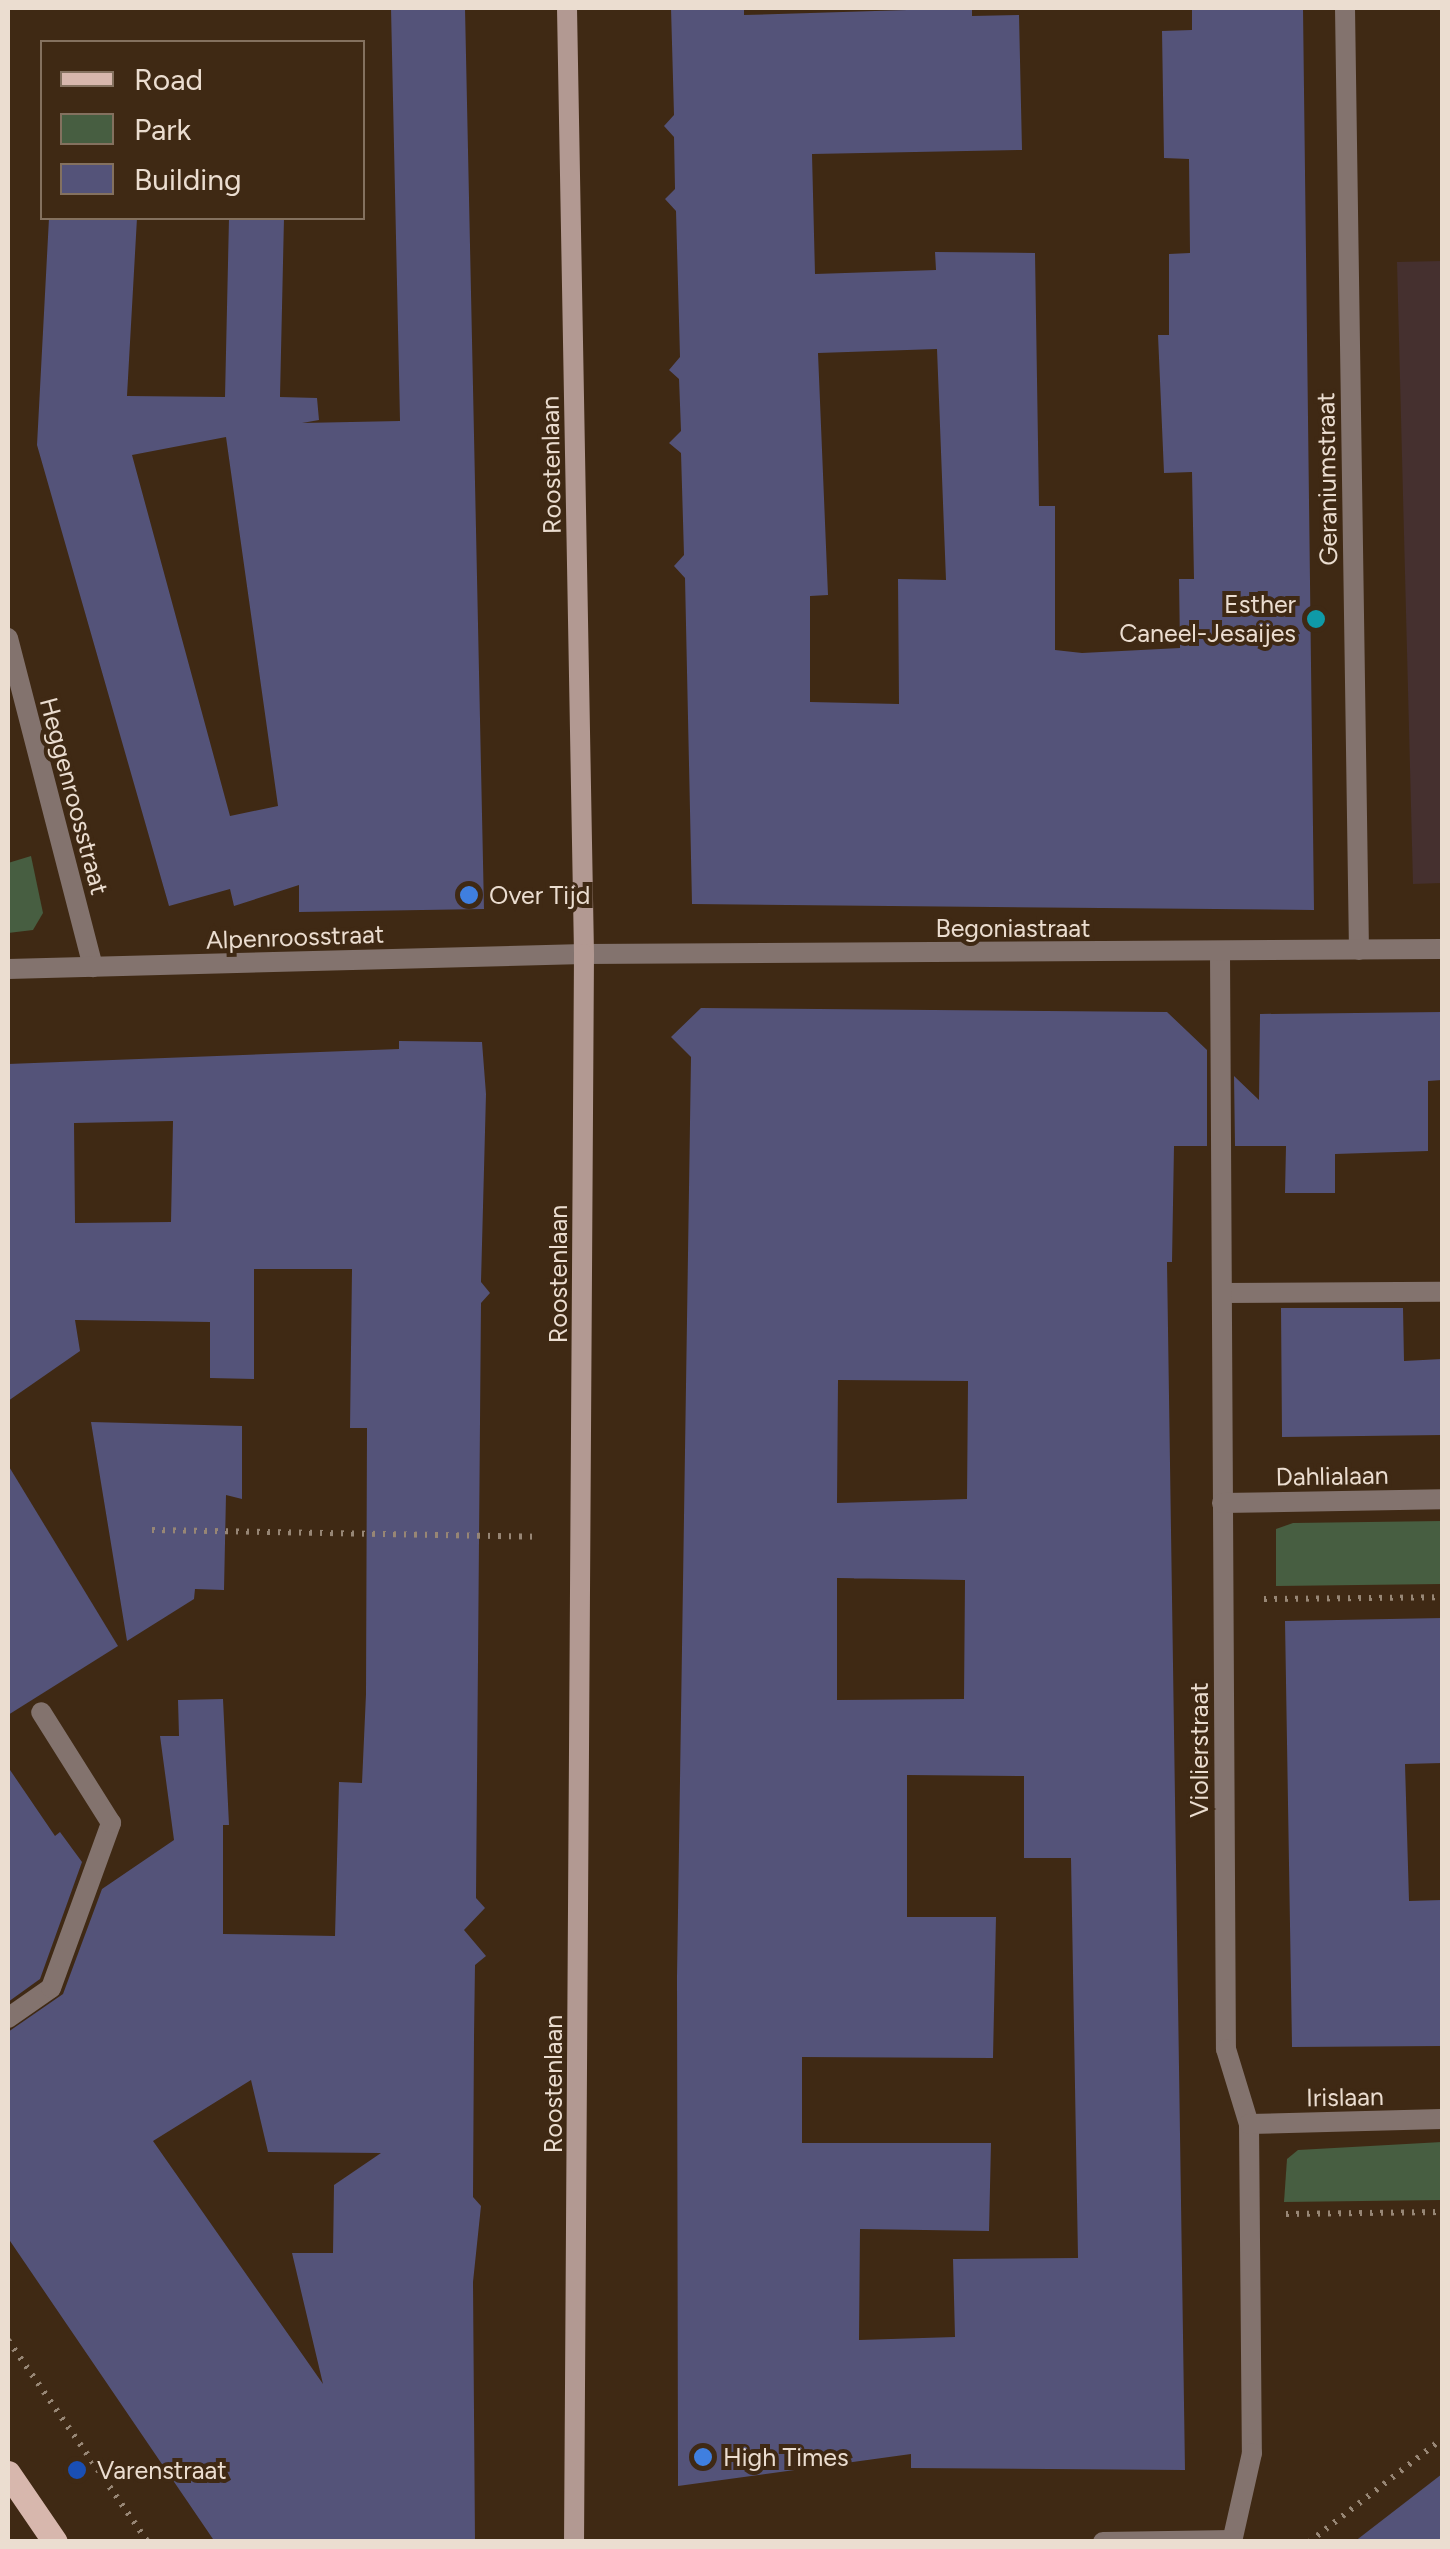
<!DOCTYPE html>
<style>
body{margin:0}
#map{position:relative;width:1450px;height:2549px;overflow:hidden;background:#3f2914;font-family:Figtree,sans-serif}
div>[style]{position:absolute}
.education>*{inset:0;background:#45302f}
.green>*{inset:0;background:#475e41}
.building>*{inset:0;background:#545379}
.path>*{height:6px;margin-top:-3px;transform-origin:0;background:repeating-linear-gradient(90deg,#978675 0 2.5px,transparent 0 10.5px)}
.lane>*{height:20px;margin:-10px;padding:0 10px;transform-origin:10px;border-radius:10px;background:#83736e}
.street>*{height:20px;margin:-10px;padding:0 10px;transform-origin:10px;border-radius:10px;background:#83736e}
.secondary>*{height:20px;margin:-10px;padding:0 10px;transform-origin:10px;border-radius:10px;background:#b29992}
.primary>*{height:25px;margin:-12.5px;padding:0 12.5px;transform-origin:12.5px;border-radius:12.5px;background:#d7b7ad}
.dots>*{width:28px;height:28px;translate:-50% -50%;box-sizing:border-box;border:5px solid #3f2914;border-radius:50%}
span{translate:-50% -50%;white-space:nowrap;text-align:center;line-height:1.15;-webkit-text-stroke:8px #3f2914;paint-order:stroke}
.street-label{font-size:25px;color:#ebddd0}
.poi-label{font-size:25px;color:#ebddd0}
.right{translate:-100% -50%;text-align:right}
.left{translate:0 -50%;text-align:left}
.frame{position:absolute;inset:0;border:10px solid #ebddd0;pointer-events:none}
.legend{position:absolute;left:40px;top:40px;width:325px;height:180px;box-sizing:border-box;background:#3f2914;border:2px solid #84715f;margin:0;padding:12px 18px;list-style:none;font-size:30px;color:#ebddd0}
.legend li{display:flex;align-items:center;gap:20px;height:50px}
.legend b{width:50px;border:2px solid #84715f}
</style>
<div id="map">
<div class="education">
<i style="clip-path:polygon(1442px 261px,1442px 883px,1413px 884px,1397px 262px)"></i>
</div>
<div class="green">
<i style="clip-path:polygon(31px 856px,43px 913px,33px 930px,8px 933px,8px 863px)"></i>
<i style="clip-path:polygon(1442px 1521px,1442px 1584px,1276px 1586px,1276px 1529px,1293px 1523px)"></i>
<i style="clip-path:polygon(1442px 2142px,1442px 2200px,1284px 2202px,1287px 2159px,1298px 2150px)"></i>
</div>
<div class="building">
<i style="clip-path:polygon(evenodd,391px 8px,465px 8px,484px 909px,299px 912px,299px 885px,234px 906px,230px 889px,169px 906px,37px 445px,49px 218px,137px 218px,127px 396px,225px 397px,229px 218px,284px 218px,280px 397px,317px 398px,319px 420px,302px 423px,400px 421px,391px 8px,226px 437px,278px 806px,230px 816px,132px 455px,226px 437px)"></i>
<i style="clip-path:polygon(evenodd,671px 8px,744px 8px,744px 15px,972px 8px,972px 16px,1019px 15px,1022px 150px,812px 154px,815px 274px,936px 270px,935px 252px,1035px 253px,1039px 506px,1055px 506px,1055px 650px,1082px 653px,1180px 648px,1179px 579px,1194px 579px,1192px 472px,1164px 473px,1158px 335px,1169px 335px,1169px 254px,1190px 253px,1189px 159px,1164px 158px,1162px 31px,1192px 30px,1192px 8px,1303px 8px,1314px 910px,692px 904px,685px 578px,674px 566px,684px 555px,681px 453px,669px 443px,681px 431px,679px 379px,669px 370px,680px 357px,676px 211px,665px 199px,675px 189px,674px 137px,664px 126px,674px 115px,671px 8px,937px 349px,946px 580px,898px 579px,899px 704px,810px 702px,810px 596px,828px 595px,818px 353px,937px 349px)"></i>
<i style="clip-path:polygon(evenodd,701px 1008px,1167px 1012px,1207px 1050px,1207px 1146px,1174px 1146px,1172px 1262px,1167px 1262px,1185px 2470px,911px 2468px,911px 2454px,678px 2486px,677px 1977px,691px 1057px,671px 1037px,701px 1008px,838px 1380px,968px 1381px,967px 1499px,837px 1503px,838px 1380px,701px 1008px,837px 1578px,965px 1580px,964px 1699px,837px 1700px,837px 1578px,701px 1008px,907px 1775px,1024px 1776px,1024px 1858px,1071px 1858px,1078px 2258px,953px 2259px,955px 2337px,859px 2340px,860px 2229px,989px 2231px,991px 2143px,802px 2143px,802px 2057px,993px 2058px,996px 1917px,907px 1917px,907px 1775px)"></i>
<i style="clip-path:polygon(1442px 1012px,1442px 1080px,1428px 1081px,1428px 1151px,1335px 1154px,1335px 1193px,1285px 1193px,1286px 1146px,1235px 1146px,1234px 1076px,1259px 1100px,1260px 1014px)"></i>
<i style="clip-path:polygon(evenodd,399px 1041px,482px 1042px,486px 1094px,481px 1282px,490px 1293px,481px 1303px,476px 1898px,485px 1908px,464px 1930px,486px 1956px,475px 1965px,474px 2037px,473px 2197px,481px 2206px,473px 2282px,475px 2542px,215px 2542px,8px 2238px,8px 2032px,63px 1994px,102px 1889px,174px 1840px,160px 1736px,179px 1736px,178px 1700px,223px 1699px,229px 1825px,223px 1825px,223px 1934px,335px 1936px,339px 1782px,362px 1783px,366px 1694px,367px 1428px,350px 1428px,352px 1269px,254px 1269px,254px 1379px,210px 1378px,210px 1322px,75px 1320px,80px 1351px,8px 1401px,8px 1064px,399px 1049px,399px 1041px,173px 1121px,171px 1222px,75px 1223px,74px 1123px,173px 1121px,399px 1041px,251px 2080px,268px 2152px,381px 2153px,334px 2185px,333px 2253px,292px 2253px,323px 2384px,153px 2141px,251px 2080px)"></i>
<i style="clip-path:polygon(1281px 1308px,1403px 1308px,1404px 1361px,1442px 1359px,1442px 1435px,1282px 1437px)"></i>
<i style="clip-path:polygon(91px 1422px,242px 1426px,242px 1499px,226px 1495px,224px 1590px,195px 1589px,194px 1599px,127px 1641px)"></i>
<i style="clip-path:polygon(8px 1465px,118px 1646px,8px 1715px)"></i>
<i style="clip-path:polygon(1442px 1618px,1442px 1763px,1405px 1764px,1409px 1901px,1442px 1900px,1442px 2046px,1292px 2047px,1285px 1621px)"></i>
<i style="clip-path:polygon(8px 1767px,55px 1836px,60px 1832px,82px 1862px,40px 1979px,8px 2002px)"></i>
<i style="clip-path:polygon(1442px 2474px,1442px 2542px,1354px 2542px)"></i>
</div>
<div class="path">
<i style="left:152px;top:1530px;width:388px;rotate:1deg"></i>
<i style="left:1264px;top:1599px;width:178px;rotate:-0.6deg"></i>
<i style="left:1286px;top:2214px;width:156px;rotate:-0.7deg"></i>
<i style="left:8px;top:2340px;width:246px;rotate:55.3deg"></i>
<i style="left:1309px;top:2542px;width:168px;rotate:-37.8deg"></i>
</div>
<div class="lane">
<i style="left:1222px;top:1293px;width:220px;rotate:-0.3deg"></i>
<i style="left:8px;top:2018px;width:52px;rotate:-34.9deg"></i>
<i style="left:51px;top:1988px;width:176px;rotate:-70deg"></i>
<i style="left:111px;top:1823px;width:131px;rotate:-122.2deg"></i>
</div>
<div class="street">
<i style="left:1345px;top:8px;width:942px;rotate:89.15deg"></i>
<i style="left:8px;top:638px;width:340px;rotate:75.5deg"></i>
<i style="left:1220px;top:953px;width:1096px;rotate:89.69deg"></i>
<i style="left:1226px;top:2049px;width:78px;rotate:73deg"></i>
<i style="left:1249px;top:2124px;width:329px;rotate:89.5deg"></i>
<i style="left:1252px;top:2453px;width:91px;rotate:102.7deg"></i>
<i style="left:8px;top:969px;width:576px;rotate:-1.49deg"></i>
<i style="left:584px;top:954px;width:858px;rotate:-0.33deg"></i>
<i style="left:1222px;top:1503px;width:220px;rotate:-1deg"></i>
<i style="left:1249px;top:2124px;width:193px;rotate:-1.5deg"></i>
<i style="left:1103px;top:2542px;width:129px;rotate:-0.9deg"></i>
</div>
<div class="secondary">
<i style="left:567px;top:8px;width:946px;rotate:88.97deg"></i>
<i style="left:584px;top:954px;width:1588px;rotate:90.36deg"></i>
</div>
<div class="primary">
<i style="left:8px;top:2473px;width:83px;rotate:55.7deg"></i>
</div>
<div class="dots">
<i style="left:1316px;top:619px;background:#0f9aa8"></i>
<i style="left:469px;top:895px;background:#3f7fe0"></i>
<i style="left:703px;top:2457px;background:#3f7fe0"></i>
<i style="left:77px;top:2470px;background:#1a4fb4"></i>
</div>
<div class="street-label">
<span style="left:551px;top:465px;rotate:-91deg">Roostenlaan</span>
<span style="left:1327px;top:479px;rotate:-91deg">Geraniumstraat</span>
<span style="left:74px;top:796px;rotate:75deg">Heggenroosstraat</span>
<span style="left:1013px;top:928px">Begoniastraat</span>
<span style="left:295px;top:937px;rotate:-2deg">Alpenroosstraat</span>
<span style="left:558px;top:1274px;rotate:-90deg">Roostenlaan</span>
<span style="left:1332px;top:1476px;rotate:-1deg">Dahlialaan</span>
<span style="left:1199px;top:1750px;rotate:-90deg">Violierstraat</span>
<span style="left:553px;top:2084px;rotate:-90deg">Roostenlaan</span>
<span style="left:1345px;top:2097px;rotate:-1deg">Irislaan</span>
</div>
<div class="poi-label">
<span class="right" style="left:1296px;top:619px">Esther<br>Caneel-Jesaijes</span>
<span class="left" style="left:489px;top:895px">Over Tijd</span>
<span class="left" style="left:723px;top:2457px">High Times</span>
<span class="left" style="left:97px;top:2470px">Varenstraat</span>
</div>
<div class="frame"></div>
<ul class="legend">
<li><b style="height:12px;background:#d7b7ad"></b>Road</li>
<li><b style="height:28px;background:#475e41"></b>Park</li>
<li><b style="height:28px;background:#545379"></b>Building</li>
</ul>
</div>
